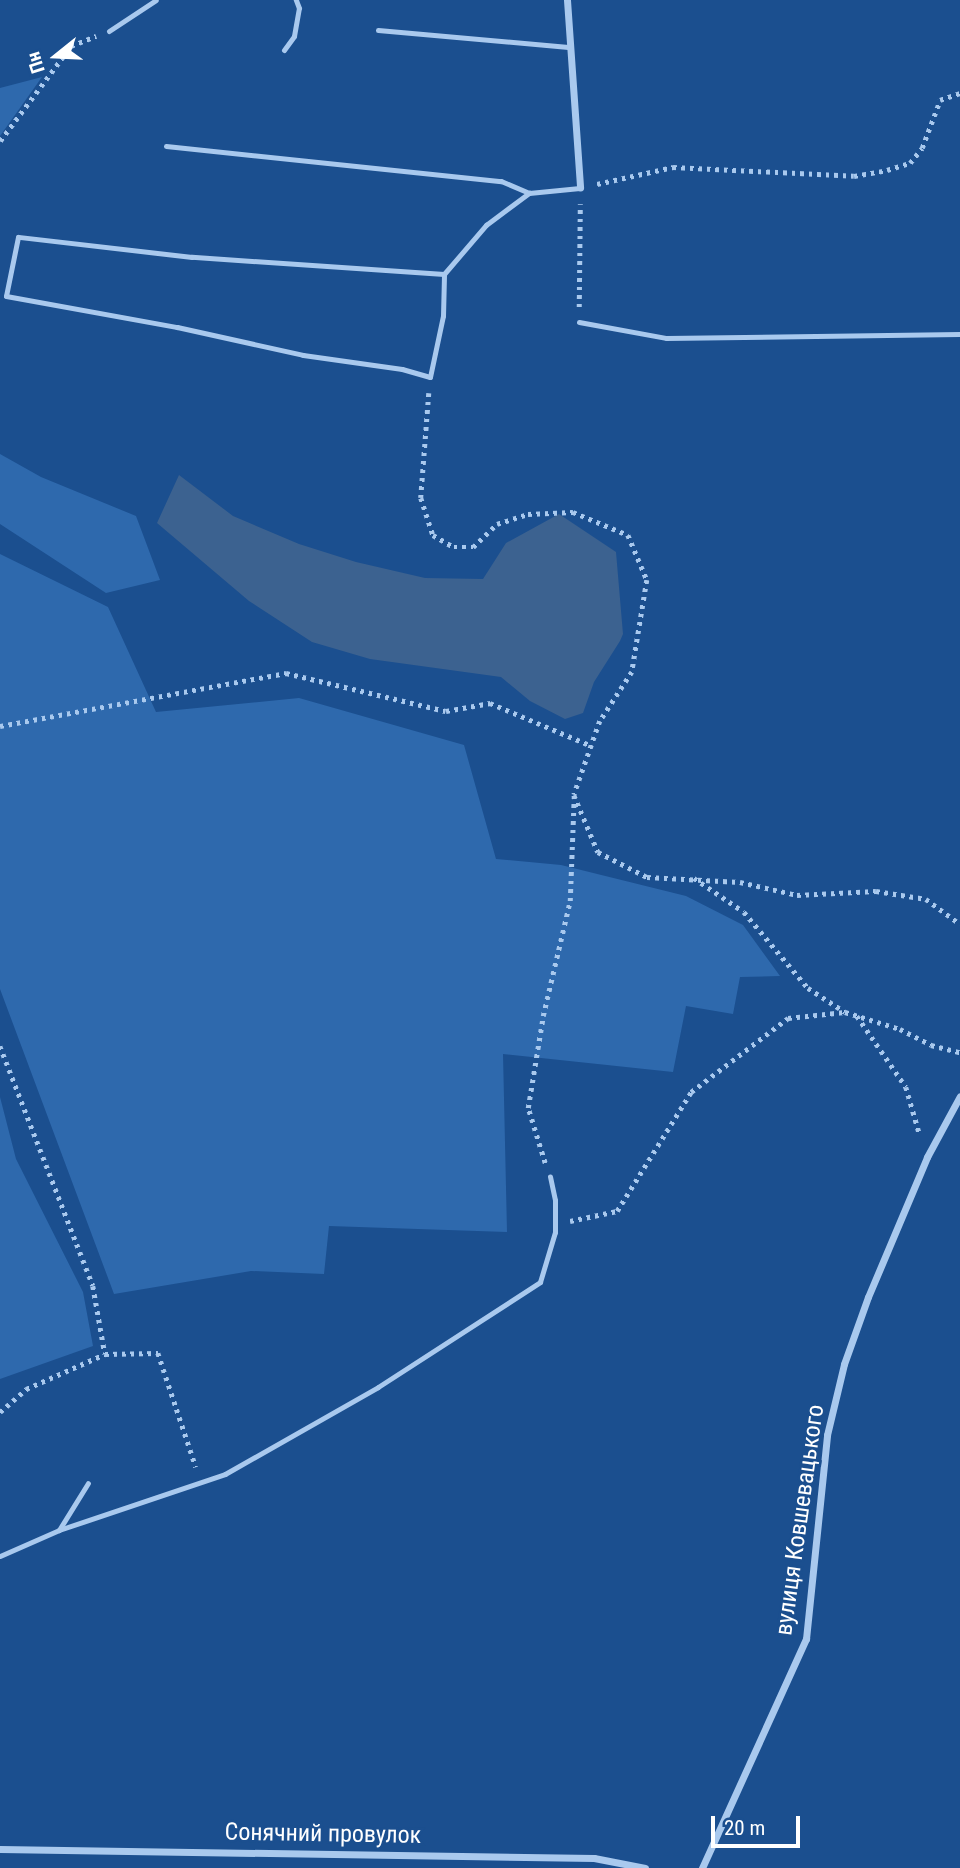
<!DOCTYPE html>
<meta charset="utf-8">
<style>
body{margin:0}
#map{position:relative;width:960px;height:1868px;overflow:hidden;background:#1b4f8f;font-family:"Roboto Condensed",sans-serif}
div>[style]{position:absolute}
.green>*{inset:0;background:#2e69ad}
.water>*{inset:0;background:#3c6290}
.path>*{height:4.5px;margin-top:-2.25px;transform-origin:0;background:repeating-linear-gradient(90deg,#a9c9ee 0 3.5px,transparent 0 8.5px)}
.lane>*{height:5px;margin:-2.5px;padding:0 2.5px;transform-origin:2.5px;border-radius:2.5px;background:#a9c9ee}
.street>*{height:7px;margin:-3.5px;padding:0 3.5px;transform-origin:3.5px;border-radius:3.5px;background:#a9c9ee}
span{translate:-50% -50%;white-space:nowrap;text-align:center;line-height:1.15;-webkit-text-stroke:5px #1b4f8f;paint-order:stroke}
.street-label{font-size:24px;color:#fff}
.north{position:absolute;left:21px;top:21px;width:70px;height:70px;-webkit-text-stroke:5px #1b4f8f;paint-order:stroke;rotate:252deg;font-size:19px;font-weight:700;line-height:28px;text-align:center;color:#fff}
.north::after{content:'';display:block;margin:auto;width:24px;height:32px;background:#fff;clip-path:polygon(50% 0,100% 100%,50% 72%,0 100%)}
.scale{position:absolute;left:711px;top:1816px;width:89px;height:32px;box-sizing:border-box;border:4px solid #fff;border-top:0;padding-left:9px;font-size:21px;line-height:24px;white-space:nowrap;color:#fff;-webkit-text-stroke:5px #1b4f8f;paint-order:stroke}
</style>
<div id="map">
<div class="green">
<i style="clip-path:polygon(42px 77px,0 136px,0 88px)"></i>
<i style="clip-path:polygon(0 454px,41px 477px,136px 516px,160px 580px,106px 593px,0 524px)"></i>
<i style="clip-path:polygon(0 554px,108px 607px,156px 712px,299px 698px,464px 745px,496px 859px,561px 865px,686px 896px,743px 925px,780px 976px,740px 977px,733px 1014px,686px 1006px,673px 1072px,503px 1054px,507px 1232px,329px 1226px,324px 1274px,251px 1271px,114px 1294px,0 989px)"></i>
<i style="clip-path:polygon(0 1097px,16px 1159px,83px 1292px,93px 1346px,0 1379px)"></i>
</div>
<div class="water">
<i style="clip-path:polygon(179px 475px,233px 516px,299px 544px,356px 562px,425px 578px,483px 579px,506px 543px,559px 514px,616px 552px,623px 634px,620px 641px,594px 682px,583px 713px,565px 719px,530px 701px,501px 677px,370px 659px,312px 642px,249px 601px,157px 523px)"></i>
</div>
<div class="path">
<i style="left:0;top:141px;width:119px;rotate:-53.2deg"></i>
<i style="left:71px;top:46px;width:27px;rotate:-22deg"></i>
<i style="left:597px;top:184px;width:78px;rotate:-12.6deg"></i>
<i style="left:673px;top:167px;width:181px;rotate:2.8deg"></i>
<i style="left:854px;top:176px;width:34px;rotate:-10deg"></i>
<i style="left:887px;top:170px;width:24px;rotate:-17deg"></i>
<i style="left:910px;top:163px;width:19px;rotate:-51deg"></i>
<i style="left:922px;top:148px;width:51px;rotate:-69.4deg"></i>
<i style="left:940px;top:100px;width:21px;rotate:-19deg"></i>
<i style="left:579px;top:307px;width:103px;rotate:-89.4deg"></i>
<i style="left:429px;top:393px;width:105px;rotate:94.4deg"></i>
<i style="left:421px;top:498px;width:39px;rotate:72deg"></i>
<i style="left:433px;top:535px;width:24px;rotate:30deg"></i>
<i style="left:454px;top:547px;width:19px"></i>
<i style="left:473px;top:547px;width:33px;rotate:-44deg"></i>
<i style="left:497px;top:524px;width:33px;rotate:-18deg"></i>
<i style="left:528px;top:514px;width:45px;rotate:-2.5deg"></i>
<i style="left:573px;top:512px;width:60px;rotate:22.7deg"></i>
<i style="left:628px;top:535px;width:49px;rotate:67.1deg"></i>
<i style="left:647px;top:580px;width:93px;rotate:99.3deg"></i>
<i style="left:632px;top:672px;width:59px;rotate:123.1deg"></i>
<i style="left:600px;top:721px;width:78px;rotate:109.4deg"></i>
<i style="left:574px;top:795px;width:62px;rotate:67.2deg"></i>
<i style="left:598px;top:852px;width:55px;rotate:27deg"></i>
<i style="left:647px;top:877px;width:93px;rotate:3.1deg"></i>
<i style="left:740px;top:882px;width:58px;rotate:12.8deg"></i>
<i style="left:797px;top:895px;width:79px;rotate:-2.9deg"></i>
<i style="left:876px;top:891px;width:51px;rotate:9.1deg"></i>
<i style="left:926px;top:899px;width:42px;rotate:36.3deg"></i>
<i style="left:0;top:726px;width:291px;rotate:-10.5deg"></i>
<i style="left:286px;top:673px;width:164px;rotate:13.4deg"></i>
<i style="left:446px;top:711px;width:45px;rotate:-10.3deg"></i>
<i style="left:490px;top:703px;width:111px;rotate:22.9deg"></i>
<i style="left:694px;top:878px;width:60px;rotate:34.2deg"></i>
<i style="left:744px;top:912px;width:99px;rotate:49.9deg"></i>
<i style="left:808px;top:988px;width:44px;rotate:33deg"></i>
<i style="left:845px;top:1012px;width:58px;rotate:17.2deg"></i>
<i style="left:900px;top:1029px;width:35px;rotate:27deg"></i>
<i style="left:931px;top:1045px;width:30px;rotate:14deg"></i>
<i style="left:857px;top:1016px;width:86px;rotate:55.4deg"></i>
<i style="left:906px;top:1087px;width:47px;rotate:73.9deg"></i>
<i style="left:0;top:1046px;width:257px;rotate:68.8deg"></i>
<i style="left:93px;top:1286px;width:69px;rotate:80deg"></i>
<i style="left:105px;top:1354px;width:53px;rotate:-1.1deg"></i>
<i style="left:158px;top:1353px;width:120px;rotate:71.6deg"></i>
<i style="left:545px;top:1163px;width:58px;rotate:-107.2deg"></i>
<i style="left:528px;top:1108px;width:93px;rotate:-80.7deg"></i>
<i style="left:543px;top:1016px;width:118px;rotate:-76.8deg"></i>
<i style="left:570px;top:901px;width:104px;rotate:-87.8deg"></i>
<i style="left:570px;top:1221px;width:48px;rotate:-12deg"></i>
<i style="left:617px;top:1211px;width:140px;rotate:-58.1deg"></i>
<i style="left:691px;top:1092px;width:122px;rotate:-37.3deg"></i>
<i style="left:788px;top:1018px;width:57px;rotate:-6deg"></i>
<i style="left:0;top:1412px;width:35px;rotate:-41deg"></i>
<i style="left:26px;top:1389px;width:86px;rotate:-23.9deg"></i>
</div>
<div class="lane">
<i style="left:378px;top:30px;width:191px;rotate:5.1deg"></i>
<i style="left:109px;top:31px;width:56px;rotate:-33.4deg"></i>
<i style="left:284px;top:50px;width:17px;rotate:-54deg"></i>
<i style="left:294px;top:36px;width:28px;rotate:-80deg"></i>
<i style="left:299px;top:8px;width:9px;rotate:-111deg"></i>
<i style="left:166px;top:146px;width:337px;rotate:6deg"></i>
<i style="left:501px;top:181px;width:30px;rotate:23deg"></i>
<i style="left:444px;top:274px;width:253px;rotate:-176.1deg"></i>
<i style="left:192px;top:257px;width:175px;rotate:-173.4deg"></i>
<i style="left:18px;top:237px;width:60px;rotate:101.5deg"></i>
<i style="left:6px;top:296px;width:174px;rotate:10.3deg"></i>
<i style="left:177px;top:327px;width:129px;rotate:12.5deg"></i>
<i style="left:303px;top:355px;width:100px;rotate:8deg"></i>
<i style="left:402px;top:369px;width:29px;rotate:16deg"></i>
<i style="left:430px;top:377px;width:62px;rotate:-78deg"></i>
<i style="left:443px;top:316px;width:42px;rotate:-88.6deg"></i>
<i style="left:444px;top:274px;width:65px;rotate:-49.4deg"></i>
<i style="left:486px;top:225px;width:54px;rotate:-36.7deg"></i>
<i style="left:529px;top:193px;width:51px;rotate:-5.6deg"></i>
<i style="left:579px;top:322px;width:88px;rotate:10.4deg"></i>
<i style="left:666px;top:338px;width:294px;rotate:-0.8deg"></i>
<i style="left:59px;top:1530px;width:55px;rotate:-58.3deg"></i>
<i style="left:0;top:1556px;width:64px;rotate:-23.8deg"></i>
<i style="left:59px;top:1530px;width:175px;rotate:-18.6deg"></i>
<i style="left:225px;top:1474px;width:176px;rotate:-29.6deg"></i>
<i style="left:378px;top:1387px;width:193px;rotate:-32.9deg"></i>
<i style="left:540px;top:1282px;width:52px;rotate:-73.3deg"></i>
<i style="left:555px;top:1232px;width:32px;rotate:-90deg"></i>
<i style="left:555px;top:1200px;width:24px;rotate:-102deg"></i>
</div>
<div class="street">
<i style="left:567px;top:0;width:188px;rotate:86deg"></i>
<i style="left:0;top:1849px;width:594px;rotate:0.87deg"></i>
<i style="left:594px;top:1858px;width:52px;rotate:11.1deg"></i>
<i style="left:702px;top:1868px;width:252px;rotate:-65.6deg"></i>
<i style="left:806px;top:1639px;width:205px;rotate:-84.1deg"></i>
<i style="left:827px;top:1435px;width:73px;rotate:-76.5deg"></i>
<i style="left:844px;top:1364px;width:71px;rotate:-70.3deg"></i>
<i style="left:868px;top:1297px;width:152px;rotate:-67.1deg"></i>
<i style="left:927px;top:1157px;width:69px;rotate:-61.6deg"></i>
</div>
<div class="street-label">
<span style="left:800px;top:1520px;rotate:-82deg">вулиця Ковшевацького</span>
<span style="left:323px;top:1834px;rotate:1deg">Сонячний провулок</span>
</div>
<div class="north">Пн</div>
<div class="scale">20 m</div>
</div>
